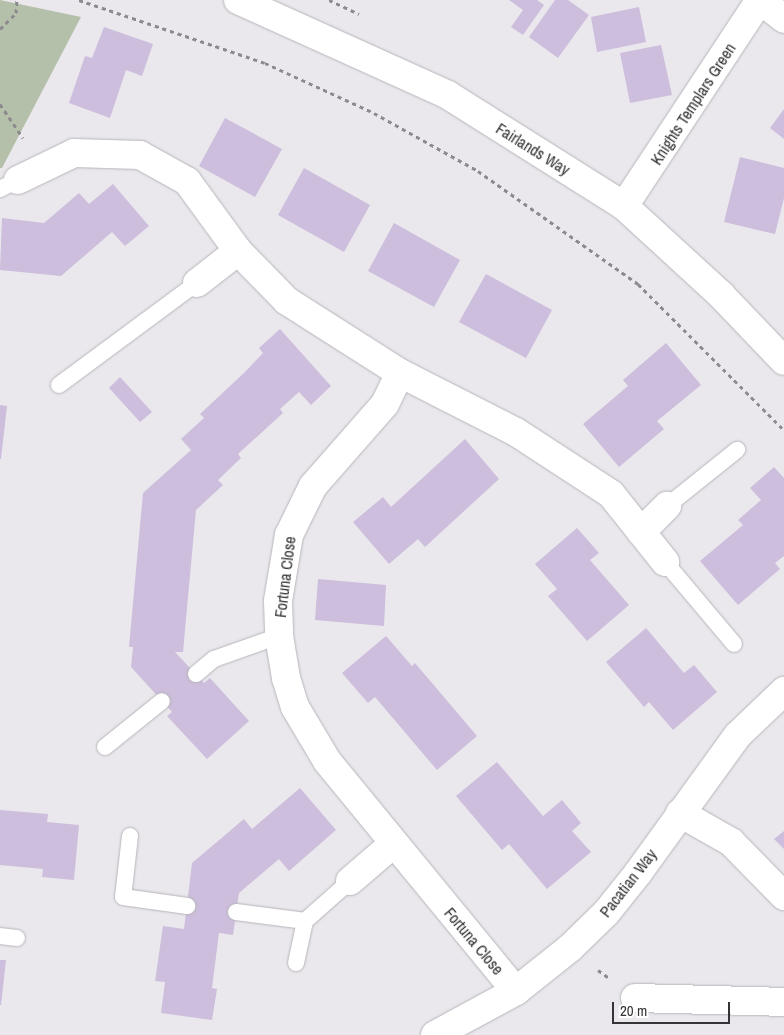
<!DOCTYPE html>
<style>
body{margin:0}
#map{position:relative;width:784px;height:1035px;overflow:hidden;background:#eae8ed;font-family:"Archivo Narrow",sans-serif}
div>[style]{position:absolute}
.green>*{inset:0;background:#b5c0aa}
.building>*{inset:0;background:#ccbedc}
.path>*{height:3px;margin-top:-1.5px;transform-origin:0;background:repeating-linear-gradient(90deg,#8c8a8e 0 4px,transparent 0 8px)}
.roads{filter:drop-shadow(0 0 1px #b7b5ba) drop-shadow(0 0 1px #b7b5ba)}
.lane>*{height:16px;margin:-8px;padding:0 8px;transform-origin:8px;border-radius:8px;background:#fff}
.street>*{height:28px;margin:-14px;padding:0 14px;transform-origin:14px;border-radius:14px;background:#fff}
.secondary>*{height:28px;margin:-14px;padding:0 14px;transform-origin:14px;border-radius:14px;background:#fff}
span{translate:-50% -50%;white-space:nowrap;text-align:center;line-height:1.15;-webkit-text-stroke:4px #fff;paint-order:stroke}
.street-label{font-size:16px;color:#343335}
.scale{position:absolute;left:612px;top:1002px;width:118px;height:22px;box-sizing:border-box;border:2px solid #343335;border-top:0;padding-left:6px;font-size:15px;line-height:18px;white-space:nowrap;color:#343335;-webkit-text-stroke:4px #fff;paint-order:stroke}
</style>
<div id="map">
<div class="green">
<i style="clip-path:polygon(0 0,81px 17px,2px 168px,0 168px)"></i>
</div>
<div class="building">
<i style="clip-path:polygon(509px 0,537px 0,544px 5px,523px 35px,511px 27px,523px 10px)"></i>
<i style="clip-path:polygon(555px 0,568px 0,589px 15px,558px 58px,529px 37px)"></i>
<i style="clip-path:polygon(639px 7px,646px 42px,597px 52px,591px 17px)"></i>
<i style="clip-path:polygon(104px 27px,153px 44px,142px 76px,126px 70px,110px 118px,69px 103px,85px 56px,92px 58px)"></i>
<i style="clip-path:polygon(661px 45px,672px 95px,630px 103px,620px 53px)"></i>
<i style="clip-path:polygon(784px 109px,784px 139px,770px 128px)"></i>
<i style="clip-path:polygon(225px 118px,282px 149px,255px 197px,199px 166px)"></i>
<i style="clip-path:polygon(740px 157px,784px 168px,784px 198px,775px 234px,724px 222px)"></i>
<i style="clip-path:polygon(304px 168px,370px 205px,344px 252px,278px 215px)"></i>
<i style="clip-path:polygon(113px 184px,149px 226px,125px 246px,112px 232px,61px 276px,0 270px,2px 218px,44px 223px,79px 193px,89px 204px)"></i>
<i style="clip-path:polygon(394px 223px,460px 260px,434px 307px,368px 271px)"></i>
<i style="clip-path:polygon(486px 274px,552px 310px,526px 358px,459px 322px)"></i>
<i style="clip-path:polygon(280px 329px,331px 386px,311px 405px,299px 392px,280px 409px,283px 413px,238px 454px,241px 458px,218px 480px,223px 485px,196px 510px,183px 652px,175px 652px,204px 683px,210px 678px,249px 721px,207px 759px,167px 716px,172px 712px,131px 667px,133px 647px,129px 647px,143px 493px,191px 450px,181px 439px,204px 418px,200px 414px,245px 372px,263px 353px,259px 348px)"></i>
<i style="clip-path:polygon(666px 343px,701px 385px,657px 421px,664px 429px,619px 467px,583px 424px,628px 386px,623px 380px)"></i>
<i style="clip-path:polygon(120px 377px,152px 412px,140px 422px,109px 388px)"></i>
<i style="clip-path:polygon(0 405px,7px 406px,1px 459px,0 459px)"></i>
<i style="clip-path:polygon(465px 439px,499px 479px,425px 547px,418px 539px,389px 564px,353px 522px,383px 497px,391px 507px)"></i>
<i style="clip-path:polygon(774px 467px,784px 478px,784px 556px,775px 563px,780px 569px,738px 605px,700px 561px,743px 525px,738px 520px,761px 500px,750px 488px)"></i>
<i style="clip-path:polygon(577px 528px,599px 553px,590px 560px,629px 605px,587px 641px,548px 596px,557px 589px,535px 564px)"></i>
<i style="clip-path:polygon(318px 579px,386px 585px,384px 626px,315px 620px)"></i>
<i style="clip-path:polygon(646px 628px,684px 673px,694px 665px,717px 692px,673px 730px,649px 702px,644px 707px,606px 662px)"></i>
<i style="clip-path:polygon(386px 636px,412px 666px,415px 663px,477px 736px,437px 770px,375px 697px,368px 703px,342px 673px)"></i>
<i style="clip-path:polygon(497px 762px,543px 816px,562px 800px,581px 823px,572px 831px,591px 852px,547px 889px,509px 844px,502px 850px,456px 796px)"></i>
<i style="clip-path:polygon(300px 788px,336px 830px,289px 871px,279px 859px,239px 893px,233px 935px,219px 933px,212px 988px,217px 989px,212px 1020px,161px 1013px,165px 982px,155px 981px,163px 926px,184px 929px,192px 863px,244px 819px,252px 829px)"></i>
<i style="clip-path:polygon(0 810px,48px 814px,47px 822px,79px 825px,74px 880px,42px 877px,43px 869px,0 865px)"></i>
<i style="clip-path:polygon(784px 831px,784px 849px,774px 839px)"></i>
<i style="clip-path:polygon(0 960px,6px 960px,1px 1005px,0 1005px)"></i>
</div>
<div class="path">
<i style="left:79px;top:0;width:196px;rotate:18.7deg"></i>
<i style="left:265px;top:63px;width:120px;rotate:24.6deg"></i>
<i style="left:374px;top:113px;width:119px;rotate:29.1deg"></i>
<i style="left:478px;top:171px;width:196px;rotate:35.2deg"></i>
<i style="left:638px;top:284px;width:206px;rotate:45deg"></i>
<i style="left:329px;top:0;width:33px;rotate:25deg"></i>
<i style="left:0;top:29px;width:23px;rotate:-45deg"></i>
<i style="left:16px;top:13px;width:13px;rotate:-86deg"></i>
<i style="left:0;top:104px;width:41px;rotate:55.9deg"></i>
<i style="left:598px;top:970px;width:14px;rotate:36deg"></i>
</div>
<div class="roads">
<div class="lane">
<i style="left:0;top:189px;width:20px;rotate:-27deg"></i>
<i style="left:59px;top:385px;width:172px;rotate:-36.5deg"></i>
<i style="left:667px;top:506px;width:90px;rotate:-38.7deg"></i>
<i style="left:665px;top:562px;width:107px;rotate:49.9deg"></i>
<i style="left:196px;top:674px;width:23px;rotate:-40deg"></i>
<i style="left:214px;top:659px;width:69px;rotate:-19.5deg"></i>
<i style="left:105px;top:747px;width:73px;rotate:-38.9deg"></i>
<i style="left:130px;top:836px;width:61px;rotate:96.5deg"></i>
<i style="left:123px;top:897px;width:65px;rotate:8deg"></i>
<i style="left:236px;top:912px;width:70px;rotate:7.4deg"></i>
<i style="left:0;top:936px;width:17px;rotate:7deg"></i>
<i style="left:296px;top:963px;width:43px;rotate:-77.9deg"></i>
<i style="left:305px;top:921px;width:60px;rotate:-41.6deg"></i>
</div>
<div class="street">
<i style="left:18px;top:180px;width:62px;rotate:-25.7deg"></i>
<i style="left:74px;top:153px;width:66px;rotate:1.7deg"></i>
<i style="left:140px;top:155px;width:54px;rotate:29deg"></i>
<i style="left:187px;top:181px;width:87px;rotate:53.9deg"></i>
<i style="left:238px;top:251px;width:70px;rotate:45.6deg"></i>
<i style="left:287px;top:301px;width:134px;rotate:32.5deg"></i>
<i style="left:400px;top:373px;width:130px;rotate:27deg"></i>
<i style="left:516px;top:432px;width:113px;rotate:33.1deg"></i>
<i style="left:611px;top:494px;width:87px;rotate:51.5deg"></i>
<i style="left:624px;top:206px;width:247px;rotate:-56.6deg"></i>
<i style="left:760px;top:0;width:31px;rotate:38deg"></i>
<i style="left:197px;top:283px;width:52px;rotate:-38deg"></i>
<i style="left:400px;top:373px;width:34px;rotate:116deg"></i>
<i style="left:385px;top:404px;width:109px;rotate:131.3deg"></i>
<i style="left:313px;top:486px;width:55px;rotate:116.1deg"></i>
<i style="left:289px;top:535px;width:67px;rotate:99.5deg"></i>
<i style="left:278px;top:601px;width:35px;rotate:88deg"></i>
<i style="left:279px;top:636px;width:43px;rotate:80.5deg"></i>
<i style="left:286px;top:678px;width:30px;rotate:73deg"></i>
<i style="left:295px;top:707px;width:63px;rotate:59.3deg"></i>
<i style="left:327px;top:761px;width:298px;rotate:50.6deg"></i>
<i style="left:641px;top:532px;width:37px;rotate:-45deg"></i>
<i style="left:680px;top:813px;width:59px;rotate:29.6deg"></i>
<i style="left:731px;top:842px;width:76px;rotate:45.5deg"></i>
<i style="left:350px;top:881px;width:57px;rotate:-40.7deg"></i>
<i style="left:635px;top:998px;width:149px;rotate:1.5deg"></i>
<i style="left:435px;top:1035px;width:92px;rotate:-28.5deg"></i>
<i style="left:516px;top:991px;width:69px;rotate:-38.5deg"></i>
<i style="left:570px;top:948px;width:50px;rotate:-44.2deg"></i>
<i style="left:606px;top:913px;width:51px;rotate:-51.3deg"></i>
<i style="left:638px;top:873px;width:170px;rotate:-54.1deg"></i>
<i style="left:738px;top:735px;width:64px;rotate:-43.7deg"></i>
</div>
<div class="secondary">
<i style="left:238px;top:0;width:230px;rotate:24.3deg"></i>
<i style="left:448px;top:95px;width:208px;rotate:32.2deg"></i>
<i style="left:624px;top:206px;width:132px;rotate:42.5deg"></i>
<i style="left:721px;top:295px;width:91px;rotate:46.3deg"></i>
</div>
</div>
<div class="street-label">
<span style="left:693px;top:104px;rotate:-57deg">Knights Templars Green</span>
<span style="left:533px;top:149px;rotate:32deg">Fairlands Way</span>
<span style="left:285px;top:577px;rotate:-83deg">Fortuna Close</span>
<span style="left:628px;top:883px;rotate:-52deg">Pacatian Way</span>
<span style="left:474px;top:941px;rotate:50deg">Fortuna Close</span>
</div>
<div class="scale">20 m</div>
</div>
